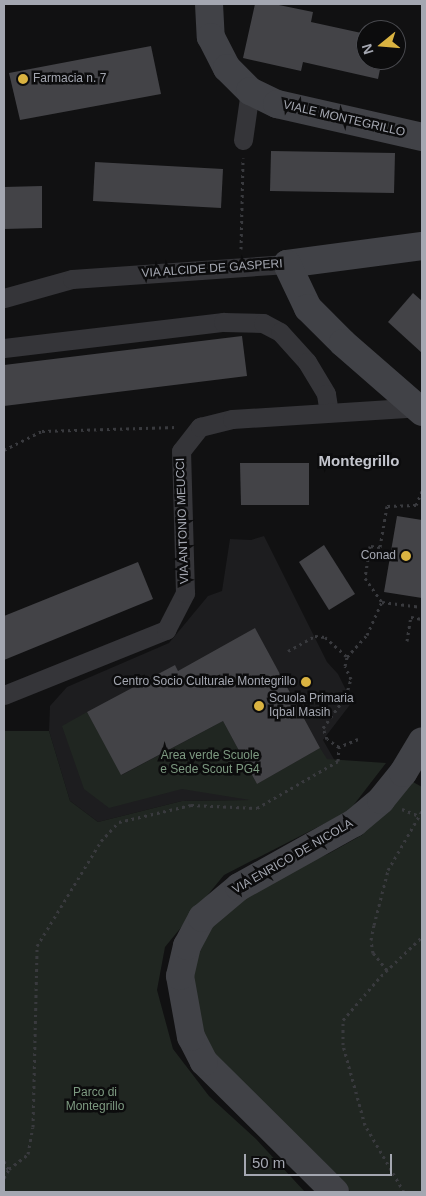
<!DOCTYPE html>
<style>
body{margin:0}
#map{position:relative;width:426px;height:1196px;overflow:hidden;background:#111112;font-family:Arial,sans-serif}
div>[style]{position:absolute}
.built>*{inset:0;background:#1d1d1f}
.green>*{inset:0;background:#202621}
.building>*{inset:0;background:#434347}
.path>*{height:3px;margin-top:-1.5px;transform-origin:0;background:repeating-linear-gradient(90deg,#393a3e 0 2.5px,transparent 0 6.5px)}
.street>*{height:19px;margin:-9.5px;padding:0 9.5px;transform-origin:9.5px;border-radius:9.5px;background:#353539}
.secondary>*{height:28px;margin:-14px;padding:0 14px;transform-origin:14px;border-radius:14px;background:#414247}
.dots>*{width:14px;height:14px;translate:-50% -50%;box-sizing:border-box;border:2px solid #0c0c0d;border-radius:50%}
span{translate:-50% -50%;white-space:nowrap;text-align:center;line-height:1.15;-webkit-text-stroke:5px #0c0c0d;paint-order:stroke}
.poi-label{font-size:12px;color:#a4a7b1}
.left{translate:0 -50%;text-align:left}
.right{translate:-100% -50%;text-align:right}
.street-label{font-size:12px;color:#a4a7b1}
.park-label{font-size:12px;color:#7d9a81}
.quarter-label{font-size:15px;color:#c4c6ce;font-weight:700}
.frame{position:absolute;inset:0;border:5px solid #a4a7b1;pointer-events:none}
.north{position:absolute;left:356px;top:20px;width:50px;height:50px;box-sizing:border-box;background:#0c0c0d;border:1px solid #494a4f;border-radius:50%;rotate:253deg;font-size:14px;font-weight:700;line-height:20px;text-align:center;color:#a4a7b1}
.north::after{content:'';display:block;margin:auto;width:18px;height:22px;background:#dab341;clip-path:polygon(50% 0,100% 100%,50% 72%,0 100%)}
.scale{position:absolute;left:244px;top:1154px;width:148px;height:22px;box-sizing:border-box;border:2px solid #a4a7b1;border-top:0;padding-left:6px;font-size:15px;line-height:18px;white-space:nowrap;color:#a4a7b1;-webkit-text-stroke:4px #0c0c0d;paint-order:stroke}
</style>
<div id="map">
<div class="built">
<i style="clip-path:polygon(264px 536px,327px 662px,338px 674px,352px 702px,323px 740px,335px 761px,327px 759px,254px 800px,182px 801px,98px 822px,70px 801px,49px 731px,50px 706px,67px 687px,169px 643px,208px 596px,222px 591px,230px 539px,251px 540px)"></i>
</div>
<div class="green">
<i style="clip-path:polygon(87px 712px,122px 775px,223px 721px,257px 784px,320px 748px,327px 759px,386px 763px,349px 811px,224px 875px,165px 947px,157px 990px,173px 1049px,209px 1096px,256px 1139px,305px 1192px,4px 1192px,4px 731px,49px 731px,70px 801px,98px 822px,182px 801px,250px 800px,182px 789px,109px 808px,84px 789px,62px 726px)"></i>
<i style="clip-path:polygon(406px 778px,422px 787px,422px 1192px,351px 1192px,214px 1057px,196px 1023px,188px 981px,197px 946px,214px 918px,268px 879px,328px 854px,362px 835px)"></i>
</div>
<div class="building">
<i style="clip-path:polygon(255px 4px,274px 4px,313px 12px,311px 22px,366px 34px,366px 60px,382px 60px,378px 79px,303px 62px,301px 71px,243px 58px)"></i>
<i style="clip-path:polygon(151px 46px,161px 94px,20px 120px,9px 73px)"></i>
<i style="clip-path:polygon(271px 151px,395px 153px,394px 193px,270px 191px)"></i>
<i style="clip-path:polygon(95px 162px,223px 169px,221px 208px,93px 201px)"></i>
<i style="clip-path:polygon(42px 186px,42px 228px,4px 229px,4px 187px)"></i>
<i style="clip-path:polygon(413px 293px,422px 301px,422px 353px,388px 322px)"></i>
<i style="clip-path:polygon(242px 336px,247px 376px,4px 406px,4px 365px)"></i>
<i style="clip-path:polygon(240px 463px,309px 463px,309px 505px,241px 505px)"></i>
<i style="clip-path:polygon(397px 516px,422px 520px,422px 598px,384px 592px)"></i>
<i style="clip-path:polygon(324px 545px,355px 594px,329px 610px,299px 562px)"></i>
<i style="clip-path:polygon(138px 562px,153px 599px,4px 660px,4px 616px)"></i>
<i style="clip-path:polygon(255px 628px,320px 748px,257px 784px,223px 721px,121px 775px,87px 712px,175px 665px,178px 671px)"></i>
</div>
<div class="path">
<i style="left:241px;top:249px;width:91px;rotate:-88.7deg"></i>
<i style="left:4px;top:450px;width:42px;rotate:-26.6deg"></i>
<i style="left:42px;top:431px;width:135px;rotate:-1.7deg"></i>
<i style="left:422px;top:491px;width:15px;rotate:113deg"></i>
<i style="left:416px;top:505px;width:29px;rotate:178deg"></i>
<i style="left:387px;top:506px;width:42px;rotate:99.7deg"></i>
<i style="left:380px;top:547px;width:10px;rotate:-174deg"></i>
<i style="left:370px;top:546px;width:32px;rotate:99deg"></i>
<i style="left:365px;top:578px;width:29px;rotate:55deg"></i>
<i style="left:382px;top:602px;width:40px;rotate:7.1deg"></i>
<i style="left:407px;top:641px;width:24px;rotate:-81deg"></i>
<i style="left:411px;top:617px;width:11px;rotate:10deg"></i>
<i style="left:288px;top:651px;width:31px;rotate:-29deg"></i>
<i style="left:315px;top:636px;width:10px;rotate:6deg"></i>
<i style="left:325px;top:637px;width:30px;rotate:42deg"></i>
<i style="left:358px;top:739px;width:21px;rotate:157deg"></i>
<i style="left:339px;top:747px;width:14px;rotate:-146deg"></i>
<i style="left:327px;top:739px;width:12px;rotate:-110deg"></i>
<i style="left:323px;top:728px;width:39px;rotate:-54deg"></i>
<i style="left:346px;top:696px;width:18px;rotate:-74deg"></i>
<i style="left:351px;top:679px;width:14px;rotate:-115deg"></i>
<i style="left:345px;top:666px;width:9px;rotate:-77deg"></i>
<i style="left:347px;top:657px;width:30px;rotate:-48deg"></i>
<i style="left:367px;top:635px;width:36px;rotate:-66deg"></i>
<i style="left:402px;top:809px;width:18px;rotate:22deg"></i>
<i style="left:387px;top:970px;width:22px;rotate:-129deg"></i>
<i style="left:373px;top:953px;width:13px;rotate:-99deg"></i>
<i style="left:371px;top:940px;width:15px;rotate:-79deg"></i>
<i style="left:374px;top:925px;width:57px;rotate:-75.7deg"></i>
<i style="left:388px;top:870px;width:68px;rotate:-60deg"></i>
<i style="left:4px;top:1161px;width:9px;rotate:63deg"></i>
<i style="left:4px;top:1178px;width:10px;rotate:-61deg"></i>
<i style="left:9px;top:1169px;width:24px;rotate:-38deg"></i>
<i style="left:28px;top:1154px;width:27px;rotate:-80deg"></i>
<i style="left:33px;top:1127px;width:181px;rotate:-88.7deg"></i>
<i style="left:37px;top:946px;width:123px;rotate:-58.6deg"></i>
<i style="left:101px;top:841px;width:26px;rotate:-47deg"></i>
<i style="left:119px;top:822px;width:74px;rotate:-13.3deg"></i>
<i style="left:191px;top:805px;width:66px;rotate:2.6deg"></i>
<i style="left:257px;top:808px;width:94px;rotate:-30.1deg"></i>
<i style="left:338px;top:761px;width:14px;rotate:-86deg"></i>
<i style="left:404px;top:1192px;width:78px;rotate:-120.2deg"></i>
<i style="left:365px;top:1125px;width:83px;rotate:-105.4deg"></i>
<i style="left:343px;top:1045px;width:25px;rotate:-90deg"></i>
<i style="left:343px;top:1020px;width:58px;rotate:-49.2deg"></i>
<i style="left:381px;top:976px;width:57px;rotate:-43.6deg"></i>
</div>
<div class="street">
<i style="left:243px;top:140px;width:49px;rotate:-81.9deg"></i>
<i style="left:4px;top:298px;width:71px;rotate:-15.6deg"></i>
<i style="left:72px;top:279px;width:216px;rotate:-4deg"></i>
<i style="left:4px;top:348px;width:221px;rotate:-6.8deg"></i>
<i style="left:223px;top:322px;width:40px;rotate:1.4deg"></i>
<i style="left:263px;top:323px;width:19px;rotate:28deg"></i>
<i style="left:280px;top:332px;width:40px;rotate:48deg"></i>
<i style="left:307px;top:362px;width:37px;rotate:59deg"></i>
<i style="left:326px;top:394px;width:18px;rotate:81deg"></i>
<i style="left:4px;top:695px;width:175px;rotate:-21.9deg"></i>
<i style="left:166px;top:630px;width:42px;rotate:-62.8deg"></i>
<i style="left:185px;top:593px;width:142px;rotate:-91.6deg"></i>
<i style="left:181px;top:451px;width:31px;rotate:-52deg"></i>
<i style="left:200px;top:427px;width:33px;rotate:-14deg"></i>
<i style="left:232px;top:419px;width:190px;rotate:-3.6deg"></i>
</div>
<div class="secondary">
<i style="left:209px;top:4px;width:33px;rotate:87deg"></i>
<i style="left:211px;top:37px;width:35px;rotate:63deg"></i>
<i style="left:227px;top:68px;width:33px;rotate:45deg"></i>
<i style="left:250px;top:91px;width:30px;rotate:26deg"></i>
<i style="left:277px;top:104px;width:149px;rotate:12.8deg"></i>
<i style="left:422px;top:246px;width:136px;rotate:172.4deg"></i>
<i style="left:287px;top:264px;width:49px;rotate:64.5deg"></i>
<i style="left:308px;top:308px;width:49px;rotate:45deg"></i>
<i style="left:343px;top:343px;width:105px;rotate:41.1deg"></i>
<i style="left:335px;top:1192px;width:185px;rotate:-135.2deg"></i>
<i style="left:204px;top:1062px;width:28px;rotate:-117deg"></i>
<i style="left:191px;top:1037px;width:62px;rotate:-100.2deg"></i>
<i style="left:180px;top:976px;width:31px;rotate:-77deg"></i>
<i style="left:187px;top:946px;width:32px;rotate:-62deg"></i>
<i style="left:202px;top:918px;width:48px;rotate:-40deg"></i>
<i style="left:239px;top:887px;width:132px;rotate:-29.1deg"></i>
<i style="left:354px;top:823px;width:35px;rotate:-40deg"></i>
<i style="left:381px;top:800px;width:35px;rotate:-51deg"></i>
<i style="left:403px;top:773px;width:37px;rotate:-59deg"></i>
</div>
<div class="dots">
<i style="left:23px;top:79px;background:#dab341"></i>
<i style="left:406px;top:556px;background:#dab341"></i>
<i style="left:306px;top:682px;background:#dab341"></i>
<i style="left:259px;top:706px;background:#dab341"></i>
</div>
<div class="poi-label">
<span class="left" style="left:33px;top:79px">Farmacia n. 7</span>
<span class="right" style="left:396px;top:556px">Conad</span>
<span class="right" style="left:296px;top:682px">Centro Socio Culturale Montegrillo</span>
<span class="left" style="left:269px;top:706px">Scuola Primaria<br>Iqbal Masih</span>
</div>
<div class="street-label">
<span style="left:344px;top:119px;rotate:13deg">VIALE MONTEGRILLO</span>
<span style="left:212px;top:269px;rotate:-4deg">VIA ALCIDE DE GASPERI</span>
<span style="left:183px;top:521px;rotate:-92deg">VIA ANTONIO MEUCCI</span>
<span style="left:293px;top:857px;rotate:-30deg">VIA ENRICO DE NICOLA</span>
</div>
<div class="park-label">
<span style="left:210px;top:763px">Area verde Scuole<br>e Sede Scout PG4</span>
<span style="left:95px;top:1100px">Parco di<br>Montegrillo</span>
</div>
<div class="quarter-label">
<span style="left:359px;top:461px">Montegrillo</span>
</div>
<div class="frame"></div>
<div class="north">N</div>
<div class="scale">50 m</div>
</div>
